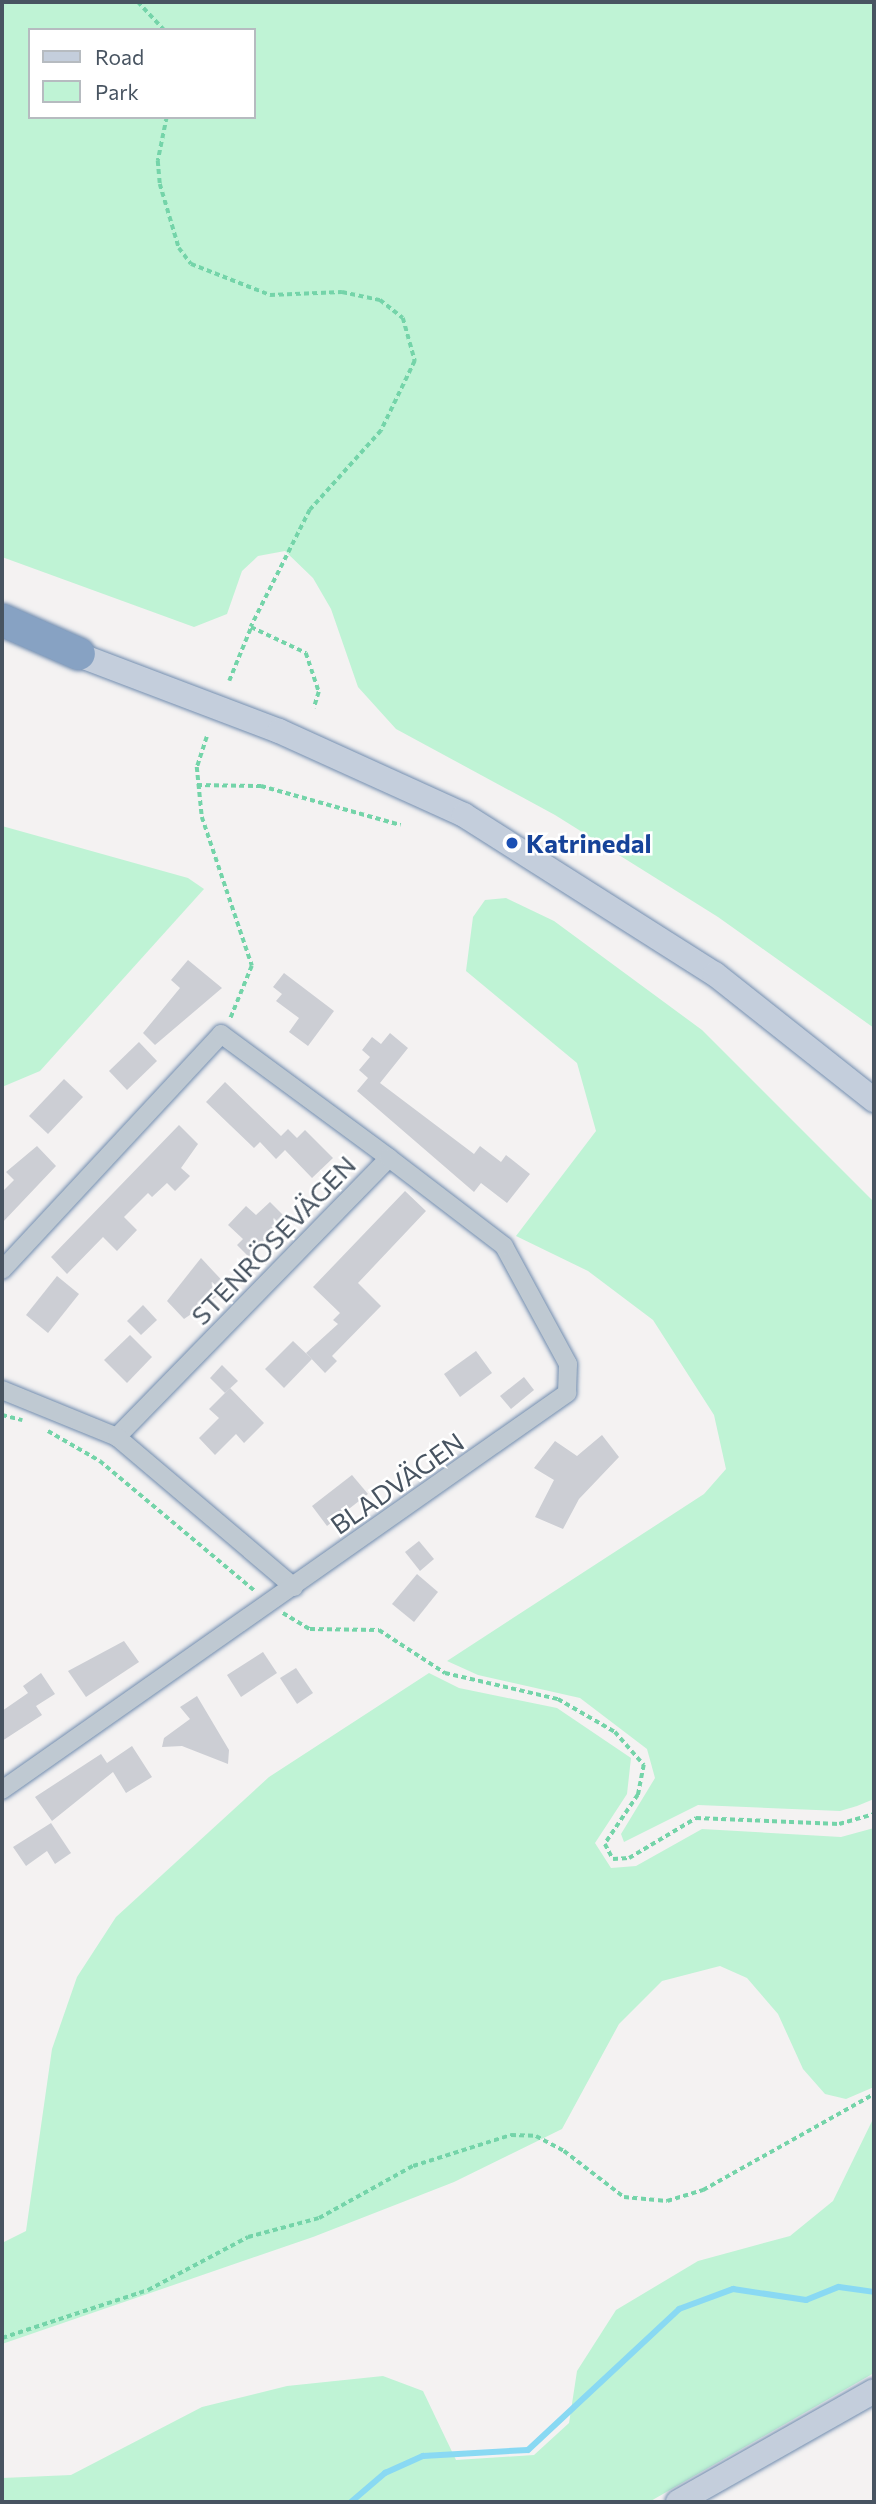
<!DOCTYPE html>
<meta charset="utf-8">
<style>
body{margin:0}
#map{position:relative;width:876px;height:2504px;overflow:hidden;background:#f4f2f2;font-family:Commissioner,sans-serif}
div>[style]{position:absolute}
.green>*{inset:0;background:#bff3d5}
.stream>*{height:6px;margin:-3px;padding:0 3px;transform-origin:3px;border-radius:3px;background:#89d9f3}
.building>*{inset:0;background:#ccced4}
.path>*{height:3.5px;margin-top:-1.75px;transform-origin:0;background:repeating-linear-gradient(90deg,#74d4a9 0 5px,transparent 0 8.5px)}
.roads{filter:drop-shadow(0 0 2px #728daf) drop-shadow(0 0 2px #728daf)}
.street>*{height:18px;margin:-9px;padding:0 9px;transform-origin:9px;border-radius:9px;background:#bfc9d2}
.secondary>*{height:24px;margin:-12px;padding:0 12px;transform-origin:12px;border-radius:12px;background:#c4cedc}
.highway>*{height:32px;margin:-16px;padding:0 16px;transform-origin:16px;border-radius:16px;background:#87a2c3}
.dots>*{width:19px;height:19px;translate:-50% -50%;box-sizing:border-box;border:4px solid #fff;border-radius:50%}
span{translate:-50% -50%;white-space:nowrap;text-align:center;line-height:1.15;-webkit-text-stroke:5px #fff;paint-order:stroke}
.transit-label{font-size:26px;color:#164399;font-weight:700}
.left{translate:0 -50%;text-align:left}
.street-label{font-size:26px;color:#485461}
.frame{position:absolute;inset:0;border:4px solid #485461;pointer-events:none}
.legend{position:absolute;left:28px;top:28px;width:228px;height:91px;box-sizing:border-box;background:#fff;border:2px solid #b6bbc0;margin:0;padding:9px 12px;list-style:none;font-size:21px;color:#485461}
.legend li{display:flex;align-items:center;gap:14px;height:35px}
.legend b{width:35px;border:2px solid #b6bbc0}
</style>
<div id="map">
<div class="green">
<i style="clip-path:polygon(evenodd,2px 2px,874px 2px,874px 1028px,718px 917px,555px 815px,396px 729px,358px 687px,331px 609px,313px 578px,285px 551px,258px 556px,242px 571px,227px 614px,194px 627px,2px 557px,2px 2px,30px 30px,254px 30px,254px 117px,30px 117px,30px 30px)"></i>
<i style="clip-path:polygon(2px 826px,188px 878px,204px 889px,40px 1071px,2px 1087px)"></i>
<i style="clip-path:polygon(506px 898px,554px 921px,702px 1030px,874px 1202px,874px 1799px,857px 1806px,840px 1811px,698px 1805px,624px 1842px,621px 1834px,655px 1778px,647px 1749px,580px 1698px,478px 1675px,447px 1661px,704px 1494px,726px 1469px,714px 1415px,653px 1320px,588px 1271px,516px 1236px,596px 1131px,577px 1063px,466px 971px,473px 917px,485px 900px)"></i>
<i style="clip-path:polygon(429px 1673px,459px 1688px,557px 1708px,631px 1758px,627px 1794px,595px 1843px,611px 1868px,636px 1866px,702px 1829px,841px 1837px,874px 1828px,874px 2087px,846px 2099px,825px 2094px,803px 2069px,778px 2014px,747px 1978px,720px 1966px,662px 1981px,619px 2024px,562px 2129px,454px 2182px,313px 2237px,2px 2344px,2px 2243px,26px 2231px,52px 2049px,77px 1977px,116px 1917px,269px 1777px)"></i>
<i style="clip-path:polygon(874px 2117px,874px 2373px,649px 2502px,2px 2502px,2px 2478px,71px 2475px,202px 2407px,287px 2386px,383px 2376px,423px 2391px,456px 2460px,534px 2455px,569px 2423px,577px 2371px,616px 2310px,698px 2261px,790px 2236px,833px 2201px)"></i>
</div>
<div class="stream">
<i style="left:351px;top:2502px;width:45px;rotate:-40.5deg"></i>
<i style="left:385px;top:2473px;width:42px;rotate:-24.1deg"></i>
<i style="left:423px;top:2456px;width:105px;rotate:-3.3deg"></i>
<i style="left:528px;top:2450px;width:207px;rotate:-43deg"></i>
<i style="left:679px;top:2309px;width:58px;rotate:-20.3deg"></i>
<i style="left:733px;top:2289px;width:74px;rotate:8.6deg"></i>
<i style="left:806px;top:2300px;width:35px;rotate:-22deg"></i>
<i style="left:839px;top:2287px;width:35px;rotate:8deg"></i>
</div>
<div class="building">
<i style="clip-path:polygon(188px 960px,222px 988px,155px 1045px,143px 1033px,180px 988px,171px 980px)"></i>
<i style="clip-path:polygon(284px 973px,334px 1011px,308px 1046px,289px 1032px,299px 1018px,276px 1001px,282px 994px,273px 987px)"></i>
<i style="clip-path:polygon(390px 1033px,408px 1048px,380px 1083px,474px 1154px,480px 1146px,501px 1162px,506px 1155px,530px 1174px,507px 1203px,481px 1183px,474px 1192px,357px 1091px,368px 1078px,359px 1070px,370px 1057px,362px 1050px,372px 1037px,381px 1044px)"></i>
<i style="clip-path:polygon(139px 1042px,157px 1061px,127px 1090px,109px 1071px)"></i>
<i style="clip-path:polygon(64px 1079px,83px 1097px,48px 1134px,29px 1116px)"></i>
<i style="clip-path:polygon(225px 1082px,281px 1136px,288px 1129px,297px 1138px,305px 1130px,333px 1158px,312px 1178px,285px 1150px,276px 1159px,260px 1142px,254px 1148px,206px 1102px)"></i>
<i style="clip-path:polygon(179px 1125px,198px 1144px,181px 1168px,190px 1176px,175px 1191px,167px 1183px,152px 1197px,148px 1193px,124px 1217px,137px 1230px,117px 1251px,103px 1237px,67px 1274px,51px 1257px)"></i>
<i style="clip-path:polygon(37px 1146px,56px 1166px,2px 1223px,2px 1192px,14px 1180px,6px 1172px)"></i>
<i style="clip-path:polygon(405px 1191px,426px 1211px,358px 1283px,381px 1306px,332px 1356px,337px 1361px,325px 1373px,306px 1353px,338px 1324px,333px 1320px,340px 1313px,313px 1287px)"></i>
<i style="clip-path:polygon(270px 1202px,286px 1218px,249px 1257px,237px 1245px,243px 1239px,228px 1225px,246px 1206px,256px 1215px)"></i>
<i style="clip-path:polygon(201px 1258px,229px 1288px,184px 1319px,167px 1301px)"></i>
<i style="clip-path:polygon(57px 1276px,79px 1294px,48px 1333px,26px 1315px)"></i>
<i style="clip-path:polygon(143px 1305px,157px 1320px,141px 1335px,127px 1321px)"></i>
<i style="clip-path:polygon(130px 1335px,152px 1357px,127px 1383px,104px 1360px)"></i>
<i style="clip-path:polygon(293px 1341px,312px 1359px,284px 1388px,265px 1369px)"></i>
<i style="clip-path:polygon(476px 1351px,492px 1373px,460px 1397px,444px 1374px)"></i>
<i style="clip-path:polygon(222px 1365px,238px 1381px,225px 1393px,210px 1378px)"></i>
<i style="clip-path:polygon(524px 1377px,534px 1390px,511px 1409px,500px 1396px)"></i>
<i style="clip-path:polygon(230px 1388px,264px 1423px,244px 1443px,236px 1434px,215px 1455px,199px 1438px,219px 1418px,209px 1409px)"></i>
<i style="clip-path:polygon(602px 1435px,619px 1457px,579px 1499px,563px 1529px,535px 1517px,554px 1480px,534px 1468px,555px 1441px,577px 1456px)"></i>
<i style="clip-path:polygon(352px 1475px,368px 1494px,327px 1526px,312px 1506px)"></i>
<i style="clip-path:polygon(419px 1541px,434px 1559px,420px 1571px,405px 1552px)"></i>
<i style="clip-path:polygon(417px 1574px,438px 1592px,414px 1622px,392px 1604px)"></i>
<i style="clip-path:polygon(124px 1641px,139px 1662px,86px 1697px,68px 1671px)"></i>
<i style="clip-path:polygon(263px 1652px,277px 1673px,241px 1697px,227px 1675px)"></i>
<i style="clip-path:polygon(296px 1668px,313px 1693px,297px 1704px,280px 1678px)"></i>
<i style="clip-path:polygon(41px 1673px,55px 1694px,36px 1706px,42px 1715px,2px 1741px,2px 1711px,28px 1693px,23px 1686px)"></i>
<i style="clip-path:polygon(197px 1696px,229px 1750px,228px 1764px,182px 1746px,162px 1747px,164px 1738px,190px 1719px,180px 1707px)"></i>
<i style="clip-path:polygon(132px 1746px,152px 1777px,126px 1793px,113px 1772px,52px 1821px,35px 1797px,101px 1754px,107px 1763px)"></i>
<i style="clip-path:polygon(51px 1823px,71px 1853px,55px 1864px,47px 1851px,26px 1866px,13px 1847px)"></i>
</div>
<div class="path">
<i style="left:138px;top:2px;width:38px;rotate:47deg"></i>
<i style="left:167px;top:117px;width:45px;rotate:101.6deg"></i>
<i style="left:158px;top:161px;width:23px;rotate:85deg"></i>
<i style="left:160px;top:184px;width:67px;rotate:73.5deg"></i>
<i style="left:179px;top:248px;width:20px;rotate:53deg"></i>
<i style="left:191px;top:264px;width:85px;rotate:21.4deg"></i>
<i style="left:270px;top:295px;width:72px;rotate:-2.4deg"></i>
<i style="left:342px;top:292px;width:39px;rotate:12deg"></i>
<i style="left:380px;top:300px;width:29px;rotate:38deg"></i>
<i style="left:403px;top:318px;width:45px;rotate:74.4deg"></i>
<i style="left:415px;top:361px;width:78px;rotate:115.9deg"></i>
<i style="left:381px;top:431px;width:106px;rotate:131.9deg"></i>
<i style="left:310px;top:510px;width:131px;rotate:116.8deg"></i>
<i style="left:229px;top:681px;width:58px;rotate:-67.8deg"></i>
<i style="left:251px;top:627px;width:61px;rotate:25.3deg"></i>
<i style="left:306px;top:653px;width:41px;rotate:71.6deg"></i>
<i style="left:319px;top:692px;width:17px;rotate:107deg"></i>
<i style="left:207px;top:737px;width:32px;rotate:108deg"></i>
<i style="left:197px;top:767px;width:50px;rotate:84.3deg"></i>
<i style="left:202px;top:817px;width:157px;rotate:71.4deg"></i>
<i style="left:252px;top:966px;width:58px;rotate:112.2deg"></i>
<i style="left:197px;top:785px;width:64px;rotate:0.9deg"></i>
<i style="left:261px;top:786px;width:145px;rotate:15.6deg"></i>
<i style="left:2px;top:1415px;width:21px;rotate:14deg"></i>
<i style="left:48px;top:1431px;width:60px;rotate:30deg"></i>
<i style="left:100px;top:1461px;width:202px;rotate:40deg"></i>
<i style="left:283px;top:1613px;width:31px;rotate:31deg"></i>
<i style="left:310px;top:1629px;width:69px;rotate:0.8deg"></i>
<i style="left:379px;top:1630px;width:79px;rotate:33.1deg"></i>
<i style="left:445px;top:1673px;width:116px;rotate:13deg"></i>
<i style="left:558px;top:1699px;width:66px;rotate:30.1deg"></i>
<i style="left:615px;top:1732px;width:44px;rotate:48.7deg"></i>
<i style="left:644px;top:1765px;width:31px;rotate:101deg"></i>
<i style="left:638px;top:1795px;width:59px;rotate:124deg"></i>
<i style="left:605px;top:1844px;width:17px;rotate:62deg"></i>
<i style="left:613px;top:1859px;width:16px;rotate:-4deg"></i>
<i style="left:629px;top:1858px;width:78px;rotate:-30.8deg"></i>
<i style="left:696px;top:1818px;width:143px;rotate:2.4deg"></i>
<i style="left:839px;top:1824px;width:36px;rotate:-16deg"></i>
<i style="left:2px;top:2338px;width:154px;rotate:-18.2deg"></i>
<i style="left:148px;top:2290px;width:113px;rotate:-27.9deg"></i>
<i style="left:248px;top:2237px;width:73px;rotate:-15deg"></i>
<i style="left:319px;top:2218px;width:107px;rotate:-29deg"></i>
<i style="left:413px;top:2166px;width:103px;rotate:-17.6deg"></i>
<i style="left:511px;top:2135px;width:25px;rotate:2deg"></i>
<i style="left:536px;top:2136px;width:32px;rotate:28deg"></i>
<i style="left:564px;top:2151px;width:76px;rotate:37.5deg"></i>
<i style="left:624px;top:2197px;width:43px;rotate:5.3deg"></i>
<i style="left:667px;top:2201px;width:38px;rotate:-17deg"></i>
<i style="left:703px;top:2190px;width:196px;rotate:-29.3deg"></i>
</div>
<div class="roads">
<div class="street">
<i style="left:2px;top:1270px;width:322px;rotate:-47.1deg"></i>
<i style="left:221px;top:1034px;width:209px;rotate:36.4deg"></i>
<i style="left:389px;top:1158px;width:390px;rotate:134.3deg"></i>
<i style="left:2px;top:1390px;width:124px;rotate:22.2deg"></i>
<i style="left:117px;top:1437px;width:232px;rotate:40.3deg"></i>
<i style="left:2px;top:1790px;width:691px;rotate:-35.09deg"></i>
<i style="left:567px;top:1393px;width:29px;rotate:-88deg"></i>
<i style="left:568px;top:1364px;width:134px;rotate:-118.5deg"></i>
<i style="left:504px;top:1246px;width:145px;rotate:-142.6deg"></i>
</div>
<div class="secondary">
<i style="left:63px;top:649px;width:231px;rotate:20.8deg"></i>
<i style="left:279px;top:731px;width:203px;rotate:24.4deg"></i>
<i style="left:464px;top:815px;width:297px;rotate:32.4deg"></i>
<i style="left:715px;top:974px;width:203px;rotate:38.4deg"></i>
<i style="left:678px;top:2502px;width:225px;rotate:-29.5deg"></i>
</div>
<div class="highway">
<i style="left:2px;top:620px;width:84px;rotate:23.8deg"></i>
</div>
</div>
<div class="dots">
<i style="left:512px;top:843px;background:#1a4fb4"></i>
</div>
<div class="transit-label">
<span class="left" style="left:526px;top:843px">Katrinedal</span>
</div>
<div class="street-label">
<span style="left:273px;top:1240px;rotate:-46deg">STENRÖSEVÄGEN</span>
<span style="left:397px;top:1483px;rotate:-35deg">BLADVÄGEN</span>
</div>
<div class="frame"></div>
<ul class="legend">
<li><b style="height:9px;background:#c4cedc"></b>Road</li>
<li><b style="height:19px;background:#bff3d5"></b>Park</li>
</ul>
</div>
